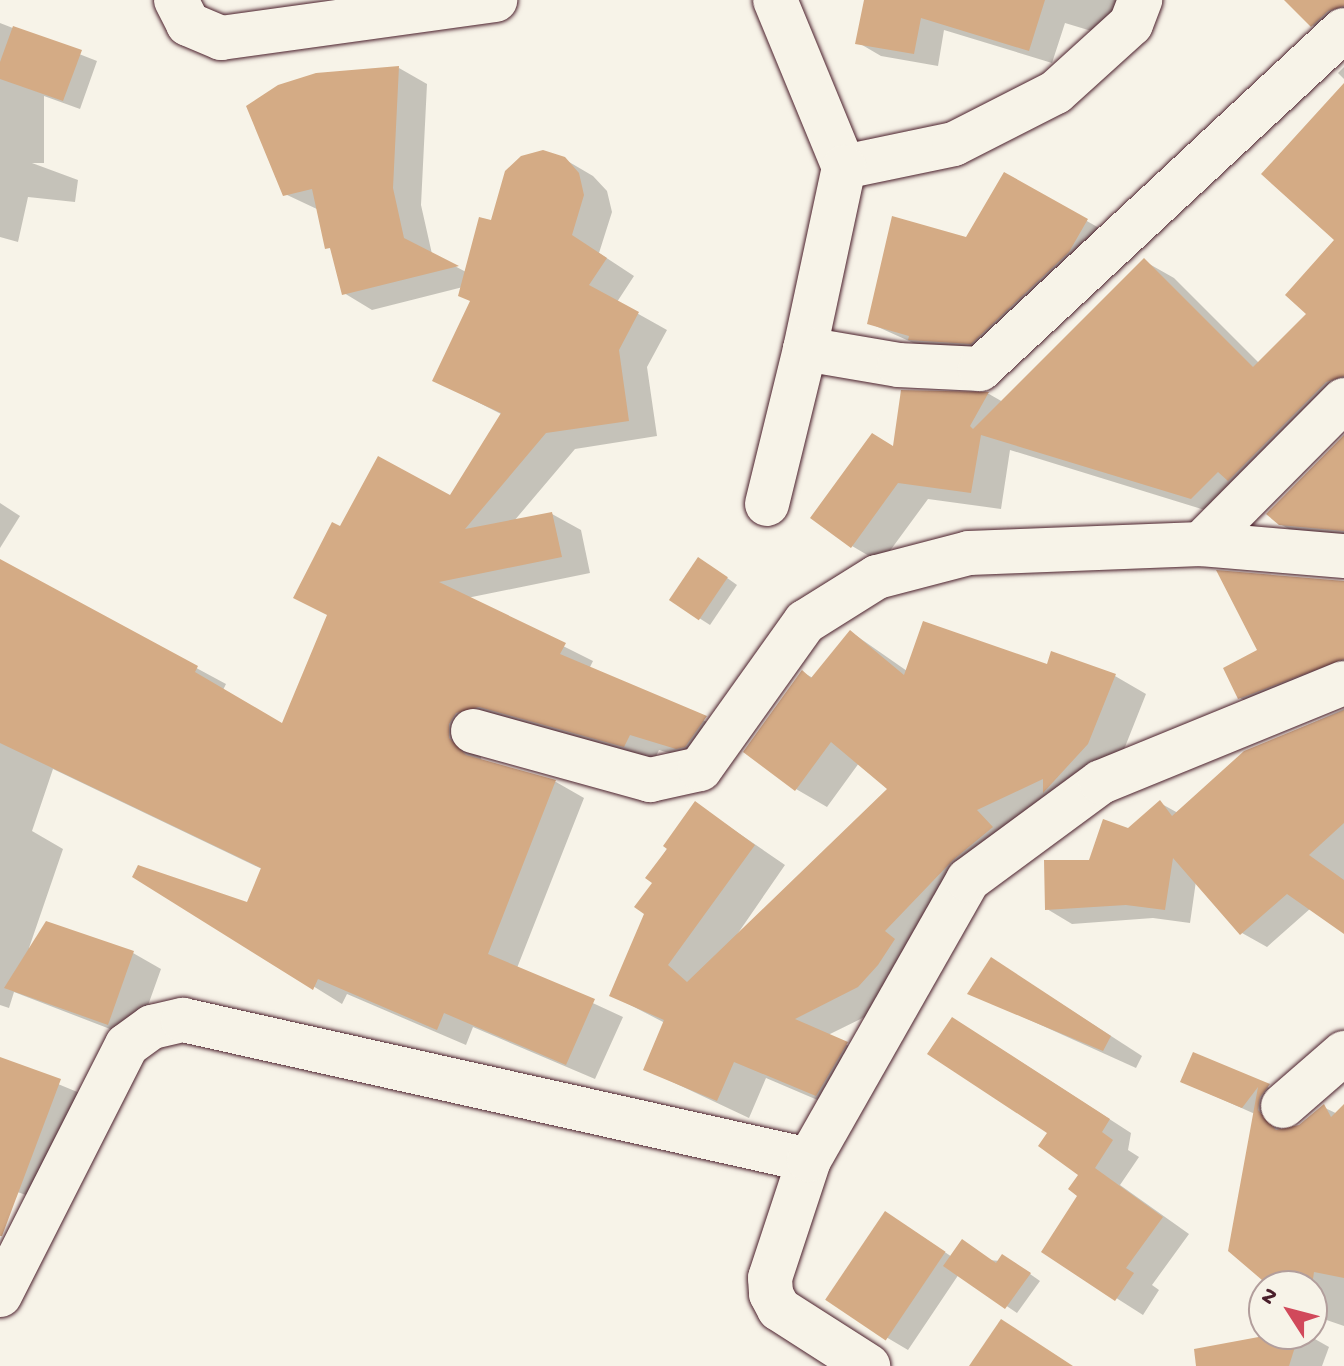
<!DOCTYPE html>
<html>
<head>
<meta charset="utf-8">
<style>
  body { margin:0 }
  #map { position:relative; width:1344px; height:1366px; overflow:hidden; background:#f7f3e8; font-family:"Gochi Hand",sans-serif }
  div>[style] { position:absolute }
  .shadow>* { inset:0; background:#0003 }
  .building>* { inset:0; background:#d4ab85; transform-origin:0 0 }
  .roads { filter:drop-shadow(0 0 2px #4a1f2b) drop-shadow(0 0 2px #4a1f2b) }
  .minor>* { height:44px; margin:-22px; padding:0 22px; transform-origin:22px; border-radius:22px; background:#f7f3e8 }
  span { translate:-50% -50%; white-space:nowrap; text-align:center; line-height:1.15; -webkit-text-stroke:7px #f7f3e8; paint-order:stroke }
  .north { position:absolute; left:1248px; top:1270px; width:80px; height:80px; box-sizing:border-box; background:#f7f3e8; border:2px solid #b29e9c; border-radius:50%; rotate:306deg; font-size:22px; font-weight:700; line-height:32px; text-align:center; color:#4a1f2b }
  .north::after { content:''; display:block; margin:auto; width:28px; height:36px; background:#d1495b; clip-path:polygon(50% 0,100% 100%,50% 72%,0 100%) }
</style>
</head>
<body>
<div id="map">
  <div class="shadow">
    <i style="clip-path:polygon(866px 0,1118px 0,1108px 36px,1065px 23px,1052px 63px,944px 30px,938px 66px,881px 56px,857px 42px)"></i>
    <i style="clip-path:polygon(1287px 0,1344px 0,1344px 41px,1312px 25px)"></i>
    <i style="clip-path:polygon(0 23px,97px 61px,80px 109px,44px 96px,44px 163px,32px 163px,78px 180px,75px 202px,28px 197px,18px 242px,0 237px)"></i>
    <i style="clip-path:polygon(1344px 67px,1344px 79px,1338px 73px)"></i>
    <i style="clip-path:polygon(399px 68px,427px 84px,421px 205px,432px 254px,466px 272px,492px 222px,564px 159px,593px 176px,607px 191px,612px 212px,599px 253px,634px 276px,617px 302px,667px 330px,647px 367px,657px 436px,575px 449px,514px 521px,552px 514px,581px 530px,590px 573px,467px 598px,593px 661px,589px 669px,734px 734px,706px 764px,659px 750px,653px 762px,477px 740px,482px 762px,556px 782px,584px 798px,517px 968px,623px 1017px,595px 1079px,473px 1027px,466px 1045px,347px 994px,342px 1004px,135px 876px,248px 904px,262px 869px,53px 769px,32px 831px,63px 849px,29px 948px,133px 953px,161px 969px,136px 1039px,14px 992px,9px 1008px,0 1005px,0 562px,226px 684px,223px 690px,283px 725px,329px 616px,341px 529px,451px 498px,503px 415px,434px 380px,472px 302px,463px 287px,372px 310px,344px 293px,319px 210px,285px 194px)"></i>
    <i style="clip-path:polygon(1344px 86px,1344px 415px,1221px 515px,1010px 450px,1001px 509px,928px 499px,881px 563px,852px 546px,894px 449px,903px 392px,989px 394px,1003px 402px,1144px 261px,1174px 278px,1259px 363px,1309px 314px,1337px 240px)"></i>
    <i style="clip-path:polygon(1005px 174px,1106px 232px,990px 353px,929px 350px,869px 323px,967px 240px)"></i>
    <i style="clip-path:polygon(1344px 435px,1344px 544px,1310px 541px,1280px 524px)"></i>
    <i style="clip-path:polygon(0 503px,20px 516px,0 548px)"></i>
    <i style="clip-path:polygon(709px 565px,737px 585px,710px 625px,671px 600px)"></i>
    <i style="clip-path:polygon(1344px 582px,1344px 682px,1265px 712px,1240px 698px,1260px 650px)"></i>
    <i style="clip-path:polygon(851px 632px,907px 671px,1048px 667px,1115px 676px,1146px 694px,1119px 762px,1062px 802px,889px 1005px,828px 1035px,878px 1061px,848px 1113px,766px 1078px,749px 1118px,645px 1069px,665px 1023px,611px 995px,646px 913px,654px 883px,648px 878px,696px 804px,785px 865px,734px 939px,890px 789px,859px 763px,827px 807px,796px 789px,802px 672px,813px 678px)"></i>
    <i style="clip-path:polygon(1344px 709px,1344px 932px,1311px 908px,1267px 947px,1242px 933px,1196px 881px,1190px 923px,1153px 918px,1072px 924px,1047px 909px,1090px 862px,1160px 803px,1178px 813px,1246px 752px)"></i>
    <i style="clip-path:polygon(992px 959px,1142px 1056px,1136px 1068px,970px 993px)"></i>
    <i style="clip-path:polygon(979px 1035px,1131px 1133px,1128px 1150px,1139px 1157px,1120px 1185px,1189px 1234px,1152px 1285px,1159px 1290px,1143px 1315px,1044px 1252px,1080px 1195px,1081px 1175px)"></i>
    <i style="clip-path:polygon(1194px 1055px,1286px 1095px,1275px 1121px,1282px 1130px,1300px 1127px,1323px 1107px,1344px 1117px,1344px 1125px,1263px 1170px,1255px 1114px,1183px 1082px)"></i>
    <i style="clip-path:polygon(0 1060px,87px 1096px,49px 1203px,0 1186px)"></i>
    <i style="clip-path:polygon(1344px 1186px,1344px 1326px,1312px 1315px,1312px 1286px,1272px 1286px)"></i>
    <i style="clip-path:polygon(908px 1227px,952px 1257px,1013px 1262px,1040px 1281px,1017px 1313px,959px 1274px,908px 1350px,886px 1337px)"></i>
    <i style="clip-path:polygon(1285px 1334px,1306px 1334px,1329px 1347px,1322px 1366px,1210px 1366px)"></i>
  </div>
  <div class="building">
    <i style="clip-path:polygon(864px 0,1045px 0,1029px 51px,921px 18px,914px 54px,855px 44px)"></i>
    <i style="clip-path:polygon(1284px 0,1344px 0,1344px 6px,1328px 11px,1311px 27px)"></i>
    <i style="clip-path:polygon(13px 26px,82px 50px,63px 101px,0 79px,0 62px)"></i>
    <i style="clip-path:polygon(399px 66px,393px 188px,404px 238px,459px 266px,342px 295px,330px 248px,325px 249px,312px 189px,283px 196px,246px 106px,278px 85px,316px 73px)"></i>
    <i style="clip-path:polygon(1344px 83px,1344px 376px,1326px 382px,1228px 481px,1218px 472px,1191px 499px,981px 435px,971px 493px,898px 483px,851px 548px,810px 518px,872px 433px,893px 446px,901px 390px,989px 392px,970px 426px,973px 429px,1144px 258px,1253px 367px,1306px 314px,1285px 295px,1334px 240px,1261px 174px)"></i>
    <i style="clip-path:polygon(543px 150px,565px 157px,579px 173px,584px 195px,572px 235px,607px 258px,589px 285px,639px 312px,619px 350px,629px 421px,546px 433px,465px 529px,552px 512px,562px 557px,439px 582px,566px 643px,560px 654px,707px 716px,685px 747px,676px 749px,630px 735px,624px 747px,479px 707px,456px 713px,449px 724px,449px 738px,466px 755px,556px 780px,488px 954px,595px 999px,566px 1065px,444px 1013px,437px 1030px,318px 979px,313px 990px,132px 877px,138px 865px,247px 902px,261px 868px,0 743px,0 559px,198px 666px,195px 672px,282px 723px,327px 615px,293px 598px,332px 522px,340px 526px,378px 456px,450px 495px,501px 413px,432px 381px,470px 301px,458px 296px,479px 217px,491px 220px,505px 171px,521px 156px)"></i>
    <i style="clip-path:polygon(1004px 172px,1088px 219px,1069px 252px,971px 344px,908px 340px,909px 336px,867px 324px,892px 216px,966px 237px)"></i>
    <i style="clip-path:polygon(1344px 435px,1344px 531px,1279px 525px,1266px 514px)"></i>
    <i style="left:698px;top:557px;width:36px;height:52px;rotate:34deg"></i>
    <i style="clip-path:polygon(1216px 570px,1344px 581px,1344px 659px,1238px 699px,1223px 668px,1257px 650px)"></i>
    <i style="clip-path:polygon(923px 621px,1047px 664px,1051px 651px,1116px 674px,1088px 744px,1043px 793px,1043px 779px,977px 810px,993px 827px,953px 860px,885px 931px,895px 939px,878px 965px,858px 987px,795px 1019px,848px 1042px,816px 1096px,734px 1062px,717px 1101px,643px 1070px,664px 1020px,609px 996px,644px 914px,634px 907px,652px 883px,645px 878px,667px 849px,663px 846px,695px 801px,755px 845px,668px 965px,687px 982px,887px 789px,831px 742px,795px 791px,743px 752px,802px 670px,811px 678px,850px 630px,904px 675px)"></i>
    <i style="clip-path:polygon(1344px 710px,1344px 823px,1309px 855px,1344px 880px,1344px 934px,1287px 894px,1240px 935px,1173px 858px,1165px 910px,1126px 905px,1045px 910px,1044px 860px,1089px 860px,1103px 819px,1128px 828px,1160px 800px,1172px 816px,1244px 751px)"></i>
    <i style="clip-path:polygon(46px 921px,134px 951px,108px 1025px,4px 988px)"></i>
    <i style="clip-path:polygon(991px 957px,1111px 1036px,1103px 1051px,967px 994px)"></i>
    <i style="clip-path:polygon(952px 1017px,1110px 1119px,1102px 1132px,1113px 1140px,1095px 1168px,1163px 1217px,1126px 1268px,1134px 1273px,1115px 1301px,1041px 1252px,1077px 1196px,1068px 1189px,1078px 1175px,1038px 1146px,1047px 1133px,927px 1054px)"></i>
    <i style="clip-path:polygon(1193px 1052px,1270px 1084px,1260px 1097px,1258px 1110px,1276px 1130px,1299px 1125px,1324px 1104px,1331px 1117px,1344px 1104px,1344px 1278px,1314px 1272px,1312px 1286px,1269px 1286px,1228px 1251px,1258px 1087px,1242px 1108px,1180px 1082px)"></i>
    <i style="clip-path:polygon(0 1057px,61px 1079px,2px 1236px,0 1236px)"></i>
    <i style="left:885px;top:1211px;width:73px;height:107px;rotate:34deg"></i>
    <i style="clip-path:polygon(962px 1239px,996px 1263px,1002px 1254px,1031px 1273px,1005px 1309px,943px 1266px)"></i>
    <i style="clip-path:polygon(1001px 1319px,1073px 1366px,969px 1366px)"></i>
    <i style="clip-path:polygon(1274px 1334px,1299px 1334px,1289px 1366px,1196px 1366px,1194px 1349px)"></i>
  </div>
  <div class="roads">
    <div class="minor">
      <i style="left:176px;top:0;width:27px;rotate:63deg"></i>
      <i style="left:188px;top:24px;width:36px;rotate:23deg"></i>
      <i style="left:221px;top:38px;width:277px;rotate:-7.9deg"></i>
      <i style="left:775px;top:0;width:181px;rotate:67.6deg"></i>
      <i style="left:844px;top:167px;width:112px;rotate:-11.8deg"></i>
      <i style="left:954px;top:144px;width:114px;rotate:-27deg"></i>
      <i style="left:1056px;top:92px;width:101px;rotate:-42.2deg"></i>
      <i style="left:1131px;top:24px;width:26px;rotate:-69deg"></i>
      <i style="left:805px;top:349px;width:186px;rotate:-77.9deg"></i>
      <i style="left:767px;top:504px;width:160px;rotate:-76.2deg"></i>
      <i style="left:805px;top:349px;width:95px;rotate:9.7deg"></i>
      <i style="left:899px;top:365px;width:81px;rotate:2.8deg"></i>
      <i style="left:980px;top:369px;width:497px;rotate:-43deg"></i>
      <i style="left:1201px;top:544px;width:203px;rotate:-45.2deg"></i>
      <i style="left:473px;top:731px;width:184px;rotate:15.5deg"></i>
      <i style="left:650px;top:780px;width:51px;rotate:-12.4deg"></i>
      <i style="left:700px;top:769px;width:181px;rotate:-54.5deg"></i>
      <i style="left:805px;top:622px;width:85px;rotate:-32deg"></i>
      <i style="left:877px;top:577px;width:95px;rotate:-14.6deg"></i>
      <i style="left:969px;top:553px;width:232px;rotate:-2.2deg"></i>
      <i style="left:1201px;top:544px;width:144px;rotate:4.8deg"></i>
      <i style="left:1283px;top:1106px;width:81px;rotate:-41deg"></i>
      <i style="left:809px;top:1160px;width:124px;rotate:108.3deg"></i>
      <i style="left:770px;top:1278px;width:16px;rotate:86deg"></i>
      <i style="left:771px;top:1294px;width:17px;rotate:62deg"></i>
      <i style="left:779px;top:1309px;width:106px;rotate:32.6deg"></i>
      <i style="left:0;top:1295px;width:280px;rotate:-63.1deg"></i>
      <i style="left:127px;top:1045px;width:31px;rotate:-36deg"></i>
      <i style="left:152px;top:1027px;width:32px;rotate:-13deg"></i>
      <i style="left:183px;top:1020px;width:641px;rotate:12.61deg"></i>
      <i style="left:809px;top:1160px;width:322px;rotate:-60.4deg"></i>
      <i style="left:968px;top:880px;width:165px;rotate:-36.4deg"></i>
      <i style="left:1101px;top:782px;width:262px;rotate:-22.2deg"></i>
    </div>
  </div>
  <div class="north">N</div>
</div>
</body>
</html>
